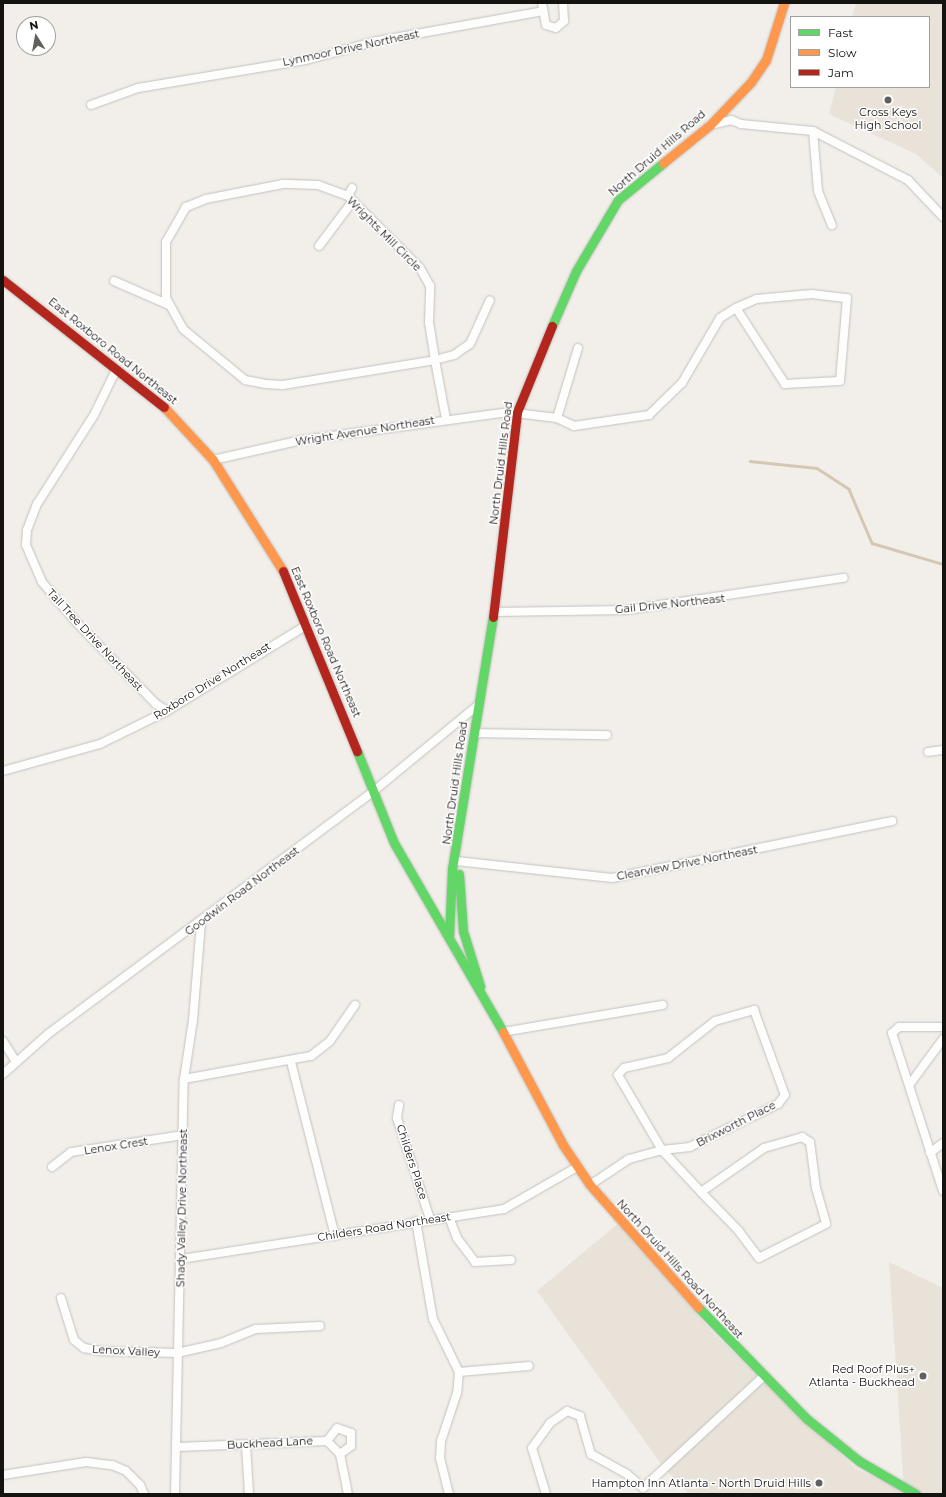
<!DOCTYPE html>
<html>
<head>
<meta charset="utf-8">
<style>
  body { margin:0 }
  #map { position:relative; width:946px; height:1497px; overflow:hidden; background:#f2efeb; font-family:Montserrat,sans-serif }
  div>[style] { position:absolute }
  .built>* { inset:0; background:#e8e2d9 }
  .stream>* { height:2.5px; margin:-1.25px; padding:0 1.25px; transform-origin:1.25px; border-radius:1.25px; background:#d5c8b2 }
  .roads { filter:drop-shadow(0 0 1px #c3c1be) drop-shadow(0 0 1px #c3c1be) }
  .street>* { height:8px; margin:-4px; padding:0 4px; transform-origin:4px; border-radius:4px; background:#fdfdfc }
  .fast>* { height:9px; margin:-4.5px; padding:0 4.5px; transform-origin:4.5px; border-radius:4.5px; background:#63d668 }
  .slow>* { height:9px; margin:-4.5px; padding:0 4.5px; transform-origin:4.5px; border-radius:4.5px; background:#ff974d }
  .jam>* { height:9px; margin:-4.5px; padding:0 4.5px; transform-origin:4.5px; border-radius:4.5px; background:#b3261e }
  .dots>* { width:11px; height:11px; translate:-50% -50%; box-sizing:border-box; border:2px solid #fff; border-radius:50% }
  span { translate:-50% -50%; white-space:nowrap; text-align:center; line-height:1.15; -webkit-text-stroke:3px #fff; paint-order:stroke }
  .street-label { font-size:11px; color:#151310 }
  .poi-label { font-size:11px; color:#151310 }
  .right { translate:-100% -50%; text-align:right }
  .frame { position:absolute; inset:0; border:4px solid #151310; pointer-events:none }
  .legend { position:absolute; left:790px; top:16px; width:140px; height:72px; box-sizing:border-box; background:#fff; border:1px solid #a1a19f; margin:0; padding:5px 7px; list-style:none; font-size:12px; color:#151310 }
  .legend li { display:flex; align-items:center; gap:8px; height:20px }
  .legend b { width:20px; border:1px solid #a1a19f }
  .north { position:absolute; left:16px; top:16px; width:40px; height:40px; box-sizing:border-box; background:#fff; border:1px solid #a1a19f; border-radius:50%; rotate:349deg; font-size:11px; font-weight:700; line-height:16px; text-align:center; color:#151310 }
  .north::after { content:''; display:block; margin:auto; width:14px; height:18px; background:#62605d; clip-path:polygon(50% 0,100% 100%,50% 72%,0 100%) }
</style>
</head>
<body>
<div id="map">
  <div class="built">
    <i style="clip-path:polygon(856px 3px,943px 3px,943px 178px,916px 154px,829px 114px,836px 87px,929px 87px,929px 17px,852px 17px)"></i>
    <i style="clip-path:polygon(620px 1222px,711px 1331px,856px 1469px,904px 1489px,889px 1262px,943px 1288px,943px 1494px,689px 1494px,664px 1468px,537px 1291px)"></i>
  </div>
  <div class="stream">
    <i style="left:750px;top:461px;width:67px;rotate:6deg"></i>
    <i style="left:817px;top:468px;width:38px;rotate:33deg"></i>
    <i style="left:849px;top:489px;width:59px;rotate:66.9deg"></i>
    <i style="left:872px;top:543px;width:74px;rotate:16.5deg"></i>
  </div>
  <div class="roads">
    <div class="street">
      <i style="left:542px;top:3px;width:22px;rotate:80deg"></i>
      <i style="left:546px;top:25px;width:10px;rotate:17deg"></i>
      <i style="left:556px;top:28px;width:11px;rotate:-41deg"></i>
      <i style="left:564px;top:21px;width:18px;rotate:-93deg"></i>
      <i style="left:91px;top:105px;width:50px;rotate:-19.9deg"></i>
      <i style="left:138px;top:88px;width:170px;rotate:-9.5deg"></i>
      <i style="left:306px;top:60px;width:73px;rotate:-15deg"></i>
      <i style="left:377px;top:41px;width:169px;rotate:-10.2deg"></i>
      <i style="left:710px;top:125px;width:22px;rotate:-13deg"></i>
      <i style="left:731px;top:120px;width:11px;rotate:22deg"></i>
      <i style="left:741px;top:124px;width:72px;rotate:5.6deg"></i>
      <i style="left:813px;top:131px;width:107px;rotate:27.3deg"></i>
      <i style="left:908px;top:180px;width:51px;rotate:46.6deg"></i>
      <i style="left:813px;top:131px;width:60px;rotate:85.2deg"></i>
      <i style="left:818px;top:191px;width:37px;rotate:68deg"></i>
      <i style="left:348px;top:196px;width:9px;rotate:-63deg"></i>
      <i style="left:319px;top:246px;width:55px;rotate:-53.1deg"></i>
      <i style="left:114px;top:281px;width:60px;rotate:23.6deg"></i>
      <i style="left:812px;top:294px;width:35px;rotate:7deg"></i>
      <i style="left:847px;top:298px;width:83px;rotate:94.8deg"></i>
      <i style="left:840px;top:381px;width:55px;rotate:176.9deg"></i>
      <i style="left:785px;top:384px;width:90px;rotate:-122.8deg"></i>
      <i style="left:736px;top:308px;width:22px;rotate:-24deg"></i>
      <i style="left:756px;top:299px;width:56px;rotate:-5.1deg"></i>
      <i style="left:116px;top:370px;width:50px;rotate:116.1deg"></i>
      <i style="left:94px;top:415px;width:106px;rotate:122.6deg"></i>
      <i style="left:37px;top:504px;width:28px;rotate:111deg"></i>
      <i style="left:27px;top:530px;width:15px;rotate:94deg"></i>
      <i style="left:26px;top:545px;width:40px;rotate:66.6deg"></i>
      <i style="left:42px;top:582px;width:54px;rotate:49.5deg"></i>
      <i style="left:77px;top:623px;width:113px;rotate:45.7deg"></i>
      <i style="left:156px;top:704px;width:13px;rotate:32deg"></i>
      <i style="left:557px;top:418px;width:73px;rotate:-73.3deg"></i>
      <i style="left:446px;top:419px;width:60px;rotate:-100.6deg"></i>
      <i style="left:435px;top:360px;width:37px;rotate:-99deg"></i>
      <i style="left:429px;top:323px;width:37px;rotate:-88deg"></i>
      <i style="left:430px;top:286px;width:21px;rotate:-119deg"></i>
      <i style="left:420px;top:268px;width:102px;rotate:-135deg"></i>
      <i style="left:348px;top:196px;width:32px;rotate:-160deg"></i>
      <i style="left:318px;top:185px;width:35px;rotate:-178deg"></i>
      <i style="left:283px;top:184px;width:78px;rotate:169deg"></i>
      <i style="left:206px;top:199px;width:22px;rotate:158deg"></i>
      <i style="left:186px;top:207px;width:40px;rotate:119.7deg"></i>
      <i style="left:166px;top:242px;width:56px;rotate:90deg"></i>
      <i style="left:166px;top:298px;width:35px;rotate:61deg"></i>
      <i style="left:183px;top:329px;width:80px;rotate:39.4deg"></i>
      <i style="left:245px;top:380px;width:21px;rotate:11deg"></i>
      <i style="left:266px;top:384px;width:17px;rotate:3deg"></i>
      <i style="left:283px;top:385px;width:154px;rotate:-9.3deg"></i>
      <i style="left:435px;top:360px;width:20px;rotate:-15deg"></i>
      <i style="left:454px;top:355px;width:19px;rotate:-35deg"></i>
      <i style="left:470px;top:344px;width:48px;rotate:-65.6deg"></i>
      <i style="left:213px;top:460px;width:91px;rotate:-12.7deg"></i>
      <i style="left:302px;top:440px;width:208px;rotate:-7.7deg"></i>
      <i style="left:508px;top:412px;width:49px;rotate:7deg"></i>
      <i style="left:557px;top:418px;width:19px;rotate:25deg"></i>
      <i style="left:574px;top:426px;width:76px;rotate:-8.3deg"></i>
      <i style="left:649px;top:415px;width:46px;rotate:-44.1deg"></i>
      <i style="left:682px;top:383px;width:75px;rotate:-59.7deg"></i>
      <i style="left:720px;top:318px;width:19px;rotate:-32deg"></i>
      <i style="left:494px;top:612px;width:132px;rotate:-0.9deg"></i>
      <i style="left:626px;top:610px;width:220px;rotate:-8.4deg"></i>
      <i style="left:475px;top:733px;width:132px;rotate:0.9deg"></i>
      <i style="left:928px;top:752px;width:15px;rotate:-8deg"></i>
      <i style="left:3px;top:771px;width:101px;rotate:-15.6deg"></i>
      <i style="left:100px;top:744px;width:75px;rotate:-26.2deg"></i>
      <i style="left:167px;top:711px;width:164px;rotate:-31.6deg"></i>
      <i style="left:456px;top:861px;width:157px;rotate:6.2deg"></i>
      <i style="left:612px;top:878px;width:286px;rotate:-11.5deg"></i>
      <i style="left:754px;top:1010px;width:90px;rotate:70deg"></i>
      <i style="left:785px;top:1095px;width:11px;rotate:128deg"></i>
      <i style="left:778px;top:1104px;width:98px;rotate:154deg"></i>
      <i style="left:690px;top:1147px;width:28px;rotate:174deg"></i>
      <i style="left:662px;top:1150px;width:87px;rotate:-120.4deg"></i>
      <i style="left:618px;top:1075px;width:9px;rotate:-49deg"></i>
      <i style="left:624px;top:1068px;width:45px;rotate:-12.8deg"></i>
      <i style="left:668px;top:1058px;width:60px;rotate:-38.2deg"></i>
      <i style="left:715px;top:1021px;width:41px;rotate:-15.8deg"></i>
      <i style="left:943px;top:1027px;width:44px;rotate:180deg"></i>
      <i style="left:899px;top:1027px;width:9px;rotate:139deg"></i>
      <i style="left:892px;top:1033px;width:166px;rotate:72.1deg"></i>
      <i style="left:503px;top:1032px;width:162px;rotate:-9.6deg"></i>
      <i style="left:3px;top:1041px;width:25px;rotate:58deg"></i>
      <i style="left:291px;top:1062px;width:179px;rotate:75.8deg"></i>
      <i style="left:3px;top:1074px;width:60px;rotate:-41.6deg"></i>
      <i style="left:48px;top:1034px;width:408px;rotate:-36.7deg"></i>
      <i style="left:375px;top:790px;width:134px;rotate:-39.5deg"></i>
      <i style="left:184px;top:1079px;width:129px;rotate:-10.3deg"></i>
      <i style="left:311px;top:1056px;width:24px;rotate:-38deg"></i>
      <i style="left:330px;top:1041px;width:44px;rotate:-55.2deg"></i>
      <i style="left:910px;top:1084px;width:56px;rotate:-53.7deg"></i>
      <i style="left:399px;top:1105px;width:13px;rotate:99deg"></i>
      <i style="left:397px;top:1118px;width:106px;rotate:71.9deg"></i>
      <i style="left:802px;top:1137px;width:9px;rotate:32deg"></i>
      <i style="left:810px;top:1142px;width:46px;rotate:82.6deg"></i>
      <i style="left:816px;top:1188px;width:37px;rotate:74deg"></i>
      <i style="left:826px;top:1224px;width:75px;rotate:153.1deg"></i>
      <i style="left:759px;top:1258px;width:34px;rotate:-127deg"></i>
      <i style="left:739px;top:1231px;width:54px;rotate:-134.3deg"></i>
      <i style="left:701px;top:1192px;width:77px;rotate:-34.9deg"></i>
      <i style="left:764px;top:1148px;width:40px;rotate:-16deg"></i>
      <i style="left:930px;top:1153px;width:16px;rotate:-38deg"></i>
      <i style="left:52px;top:1167px;width:24px;rotate:-38deg"></i>
      <i style="left:71px;top:1152px;width:113px;rotate:-8.6deg"></i>
      <i style="left:590px;top:1185px;width:47px;rotate:-33.7deg"></i>
      <i style="left:629px;top:1159px;width:34px;rotate:-15deg"></i>
      <i style="left:662px;top:1150px;width:57px;rotate:47.1deg"></i>
      <i style="left:449px;top:1217px;width:22px;rotate:69deg"></i>
      <i style="left:457px;top:1238px;width:30px;rotate:53deg"></i>
      <i style="left:475px;top:1262px;width:36px;rotate:-3deg"></i>
      <i style="left:416px;top:1221px;width:99px;rotate:80.2deg"></i>
      <i style="left:433px;top:1319px;width:59px;rotate:63.9deg"></i>
      <i style="left:459px;top:1372px;width:21px;rotate:95deg"></i>
      <i style="left:457px;top:1393px;width:51px;rotate:108.4deg"></i>
      <i style="left:441px;top:1441px;width:17px;rotate:93deg"></i>
      <i style="left:440px;top:1458px;width:37px;rotate:76deg"></i>
      <i style="left:181px;top:1259px;width:327px;rotate:-8.8deg"></i>
      <i style="left:504px;top:1209px;width:84px;rotate:-29.9deg"></i>
      <i style="left:61px;top:1298px;width:44px;rotate:72.8deg"></i>
      <i style="left:74px;top:1340px;width:13px;rotate:39deg"></i>
      <i style="left:84px;top:1348px;width:17px;rotate:10deg"></i>
      <i style="left:101px;top:1351px;width:76px;rotate:1.5deg"></i>
      <i style="left:177px;top:1353px;width:45px;rotate:-12.8deg"></i>
      <i style="left:221px;top:1343px;width:38px;rotate:-22deg"></i>
      <i style="left:256px;top:1329px;width:64px;rotate:-2.7deg"></i>
      <i style="left:459px;top:1372px;width:70px;rotate:-4.9deg"></i>
      <i style="left:327px;top:1441px;width:16px;rotate:-52deg"></i>
      <i style="left:337px;top:1428px;width:15px;rotate:20deg"></i>
      <i style="left:351px;top:1433px;width:13px;rotate:90deg"></i>
      <i style="left:351px;top:1446px;width:14px;rotate:144deg"></i>
      <i style="left:246px;top:1445px;width:49px;rotate:86.5deg"></i>
      <i style="left:178px;top:1447px;width:149px;rotate:-2.3deg"></i>
      <i style="left:327px;top:1441px;width:18px;rotate:45deg"></i>
      <i style="left:340px;top:1454px;width:41px;rotate:78.7deg"></i>
      <i style="left:3px;top:1475px;width:84px;rotate:-8.9deg"></i>
      <i style="left:86px;top:1462px;width:26px;rotate:7deg"></i>
      <i style="left:112px;top:1465px;width:15px;rotate:23deg"></i>
      <i style="left:126px;top:1471px;width:20px;rotate:45deg"></i>
      <i style="left:140px;top:1485px;width:10px;rotate:66deg"></i>
      <i style="left:175px;top:1494px;width:415px;rotate:-88.8deg"></i>
      <i style="left:184px;top:1079px;width:60px;rotate:-81.3deg"></i>
      <i style="left:193px;top:1020px;width:97px;rotate:-85.3deg"></i>
      <i style="left:546px;top:1494px;width:48px;rotate:-106.9deg"></i>
      <i style="left:532px;top:1448px;width:31px;rotate:-54deg"></i>
      <i style="left:550px;top:1423px;width:21px;rotate:-35deg"></i>
      <i style="left:567px;top:1411px;width:14px;rotate:21deg"></i>
      <i style="left:580px;top:1416px;width:40px;rotate:74deg"></i>
      <i style="left:591px;top:1454px;width:41px;rotate:29.1deg"></i>
      <i style="left:627px;top:1474px;width:21px;rotate:41deg"></i>
      <i style="left:643px;top:1488px;width:163px;rotate:-42.8deg"></i>
    </div>
    <div class="fast">
      <i style="left:552px;top:326px;width:60px;rotate:-66.4deg"></i>
      <i style="left:576px;top:271px;width:82px;rotate:-59.4deg"></i>
      <i style="left:618px;top:200px;width:58px;rotate:-39.4deg"></i>
      <i style="left:357px;top:751px;width:99px;rotate:68.1deg"></i>
      <i style="left:394px;top:843px;width:218px;rotate:60deg"></i>
      <i style="left:459px;top:874px;width:57px;rotate:86deg"></i>
      <i style="left:463px;top:931px;width:58px;rotate:72.8deg"></i>
      <i style="left:449px;top:937px;width:68px;rotate:-87.5deg"></i>
      <i style="left:452px;top:869px;width:255px;rotate:-80.8deg"></i>
      <i style="left:698px;top:1307px;width:156px;rotate:45.8deg"></i>
      <i style="left:807px;top:1419px;width:67px;rotate:38.9deg"></i>
      <i style="left:859px;top:1461px;width:66px;rotate:30.1deg"></i>
      <i style="left:912px;top:1493px;width:1px;rotate:90deg"></i>
    </div>
    <div class="slow">
      <i style="left:663px;top:163px;width:60px;rotate:-39deg"></i>
      <i style="left:710px;top:125px;width:59px;rotate:-46.4deg"></i>
      <i style="left:751px;top:82px;width:27px;rotate:-56deg"></i>
      <i style="left:766px;top:60px;width:60px;rotate:-72.5deg"></i>
      <i style="left:164px;top:407px;width:72px;rotate:47.2deg"></i>
      <i style="left:213px;top:460px;width:131px;rotate:57.8deg"></i>
      <i style="left:503px;top:1032px;width:128px;rotate:62deg"></i>
      <i style="left:563px;top:1145px;width:48px;rotate:56deg"></i>
      <i style="left:590px;top:1185px;width:163px;rotate:48.5deg"></i>
    </div>
    <div class="jam">
      <i style="left:3px;top:280px;width:205px;rotate:38.3deg"></i>
      <i style="left:283px;top:571px;width:195px;rotate:67.7deg"></i>
      <i style="left:493px;top:617px;width:206px;rotate:-83.3deg"></i>
      <i style="left:517px;top:412px;width:93px;rotate:-67.9deg"></i>
    </div>
  </div>
  <div class="dots">
    <i style="left:888px;top:100px;background:#62605d"></i>
    <i style="left:923px;top:1376px;background:#62605d"></i>
    <i style="left:819px;top:1483px;background:#62605d"></i>
  </div>
  <div class="street-label">
    <span style="left:351px;top:48px;rotate:-12deg">Lynmoor Drive Northeast</span>
    <span style="left:657px;top:153px;rotate:-41deg">North Druid Hills Road</span>
    <span style="left:384px;top:234px;rotate:45deg">Wrights Mill Circle</span>
    <span style="left:113px;top:351px;rotate:39deg">East Roxboro Road Northeast</span>
    <span style="left:365px;top:431px;rotate:-9deg">Wright Avenue Northeast</span>
    <span style="left:501px;top:463px;rotate:-83deg">North Druid Hills Road</span>
    <span style="left:670px;top:604px;rotate:-6deg">Gail Drive Northeast</span>
    <span style="left:95px;top:640px;rotate:47deg">Tall Tree Drive Northeast</span>
    <span style="left:326px;top:642px;rotate:67deg">East Roxboro Road Northeast</span>
    <span style="left:212px;top:681px;rotate:-32deg">Roxboro Drive Northeast</span>
    <span style="left:455px;top:783px;rotate:-82deg">North Druid Hills Road</span>
    <span style="left:687px;top:863px;rotate:-11deg">Clearview Drive Northeast</span>
    <span style="left:242px;top:891px;rotate:-37deg">Goodwin Road Northeast</span>
    <span style="left:736px;top:1124px;rotate:-27deg">Brixworth Place</span>
    <span style="left:116px;top:1146px;rotate:-9deg">Lenox Crest</span>
    <span style="left:412px;top:1162px;rotate:72deg">Childers Place</span>
    <span style="left:182px;top:1208px;rotate:-89deg">Shady Valley Drive Northeast</span>
    <span style="left:384px;top:1227px;rotate:-9deg">Childers Road Northeast</span>
    <span style="left:680px;top:1269px;rotate:48deg">North Druid Hills Road Northeast</span>
    <span style="left:126px;top:1351px;rotate:3deg">Lenox Valley</span>
    <span style="left:270px;top:1443px;rotate:-3deg">Buckhead Lane</span>
  </div>
  <div class="poi-label">
    <span style="left:888px;top:119px">Cross Keys<br>High School</span>
    <span class="right" style="left:915px;top:1376px">Red Roof Plus+<br>Atlanta - Buckhead</span>
    <span class="right" style="left:811px;top:1483px">Hampton Inn Atlanta - North Druid Hills</span>
  </div>
  <div class="frame"></div>
  <ul class="legend">
  <li><b style="height:5px;background:#63d668"></b>Fast</li>
  <li><b style="height:5px;background:#ff974d"></b>Slow</li>
  <li><b style="height:5px;background:#b3261e"></b>Jam</li>
  </ul>
  <div class="north">N</div>
</div>
</body>
</html>
